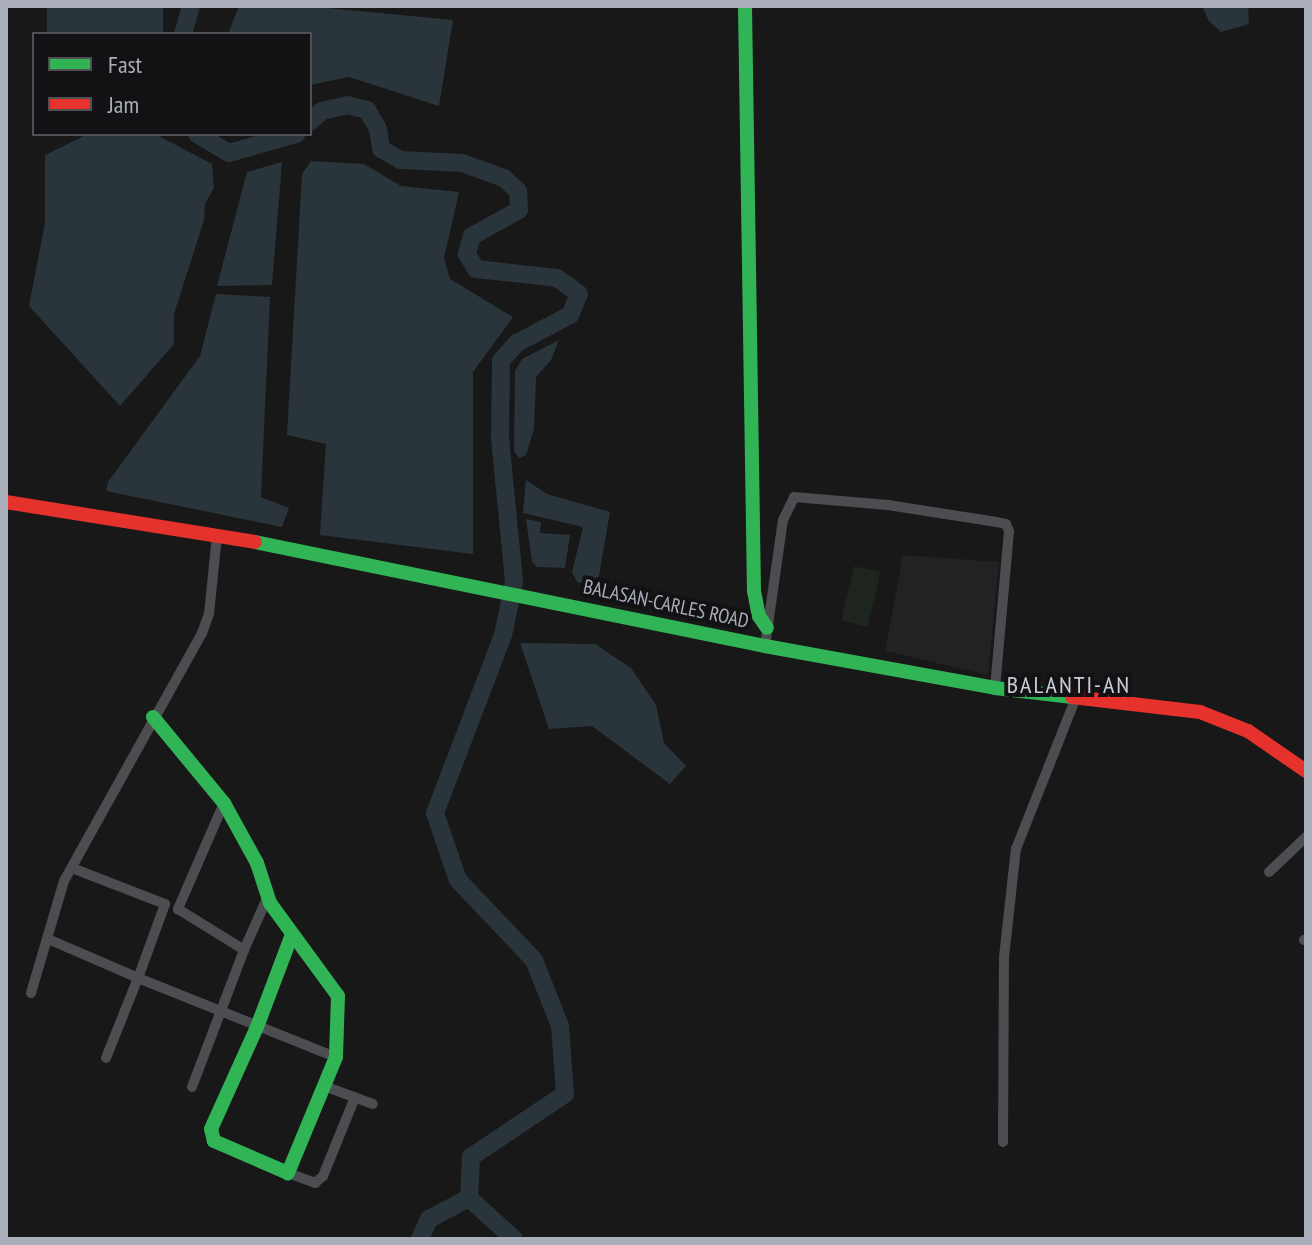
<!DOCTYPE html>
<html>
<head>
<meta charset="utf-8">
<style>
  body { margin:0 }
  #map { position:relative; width:1312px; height:1245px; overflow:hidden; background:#181818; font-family:"PT Sans Narrow",sans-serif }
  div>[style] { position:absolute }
  .built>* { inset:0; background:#222224 }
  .green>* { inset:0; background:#1e251f; transform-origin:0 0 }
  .water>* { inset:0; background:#2a343b; transform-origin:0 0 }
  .river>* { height:18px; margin:-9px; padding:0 9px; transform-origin:9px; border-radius:9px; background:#2a343b }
  .street>* { height:10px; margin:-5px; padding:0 5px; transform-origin:5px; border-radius:5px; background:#4c4d51 }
  .fast>* { height:14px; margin:-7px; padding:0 7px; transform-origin:7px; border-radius:7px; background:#30b455 }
  .jam>* { height:14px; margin:-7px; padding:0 7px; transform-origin:7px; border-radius:7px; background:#e5322d }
  span { translate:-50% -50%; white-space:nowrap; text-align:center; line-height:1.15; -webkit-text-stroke:8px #121214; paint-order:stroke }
  .street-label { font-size:20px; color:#a9aeba }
  .quarter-label { font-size:24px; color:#cacdd5; letter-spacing:2px }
  .frame { position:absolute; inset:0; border:8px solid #a9aeba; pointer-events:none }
  .legend { position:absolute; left:32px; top:32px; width:280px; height:104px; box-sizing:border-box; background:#121214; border:2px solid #4e5056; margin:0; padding:10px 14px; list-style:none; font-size:24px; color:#a9aeba }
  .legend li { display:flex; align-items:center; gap:16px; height:40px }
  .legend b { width:40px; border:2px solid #4e5056 }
</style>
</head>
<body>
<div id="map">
  <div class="built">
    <i style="clip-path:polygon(903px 555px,999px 562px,988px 675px,885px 651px)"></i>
  </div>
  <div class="green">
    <i style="left:854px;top:566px;width:27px;height:56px;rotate:13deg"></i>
  </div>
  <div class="water">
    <i style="left:47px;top:6px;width:116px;height:28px"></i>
    <i style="clip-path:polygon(239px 6px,306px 6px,453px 20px,439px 106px,349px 77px,310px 85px,310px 34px,228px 34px)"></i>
    <i style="clip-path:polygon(1202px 6px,1248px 6px,1249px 24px,1221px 32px,1209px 21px)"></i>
    <i style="clip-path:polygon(88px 134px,155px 134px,212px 164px,214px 188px,205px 204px,204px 220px,174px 314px,174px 344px,120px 406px,29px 306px,45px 223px,45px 155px)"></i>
    <i style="clip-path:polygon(311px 161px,364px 164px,401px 186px,459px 192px,444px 258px,450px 279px,513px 317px,473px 372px,473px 554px,320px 535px,326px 444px,287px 435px,302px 174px)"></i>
    <i style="clip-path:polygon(282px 162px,272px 285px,217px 286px,247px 172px)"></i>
    <i style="clip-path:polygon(216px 294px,270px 297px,261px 497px,289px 508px,282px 527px,106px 491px,108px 482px,200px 356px)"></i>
    <i style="clip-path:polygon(559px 340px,551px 360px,536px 377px,534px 429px,526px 455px,519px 458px,514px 451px,515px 371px,522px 359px)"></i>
    <i style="clip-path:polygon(526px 480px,547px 494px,610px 512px,597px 587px,577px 582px,572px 572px,583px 527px,523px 513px)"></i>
    <i style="clip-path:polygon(526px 519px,541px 522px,540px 533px,570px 535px,565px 568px,537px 567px,532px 562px)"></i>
    <i style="clip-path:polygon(520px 643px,595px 644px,631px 668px,656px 705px,664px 743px,686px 766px,670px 784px,592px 726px,549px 729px)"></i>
  </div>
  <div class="river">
    <i style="left:183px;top:34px;width:29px;rotate:-74deg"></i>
    <i style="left:310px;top:122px;width:16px;rotate:-43deg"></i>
    <i style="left:322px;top:111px;width:26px;rotate:-13deg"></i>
    <i style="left:347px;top:105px;width:21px;rotate:14deg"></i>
    <i style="left:367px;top:110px;width:22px;rotate:60deg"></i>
    <i style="left:378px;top:129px;width:20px;rotate:81deg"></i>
    <i style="left:381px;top:149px;width:23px;rotate:29deg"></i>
    <i style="left:401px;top:160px;width:61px;rotate:2.8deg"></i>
    <i style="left:462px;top:163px;width:45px;rotate:19.7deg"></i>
    <i style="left:504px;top:178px;width:19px;rotate:43deg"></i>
    <i style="left:518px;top:191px;width:19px;rotate:87deg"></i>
    <i style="left:519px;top:210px;width:54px;rotate:151deg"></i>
    <i style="left:472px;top:236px;width:19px;rotate:106deg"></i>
    <i style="left:467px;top:254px;width:17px;rotate:59deg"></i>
    <i style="left:476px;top:269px;width:81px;rotate:6.3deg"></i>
    <i style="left:557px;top:278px;width:27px;rotate:36deg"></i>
    <i style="left:579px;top:294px;width:23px;rotate:113deg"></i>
    <i style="left:570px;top:315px;width:60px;rotate:152.2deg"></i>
    <i style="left:517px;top:343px;width:24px;rotate:132deg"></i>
    <i style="left:501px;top:361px;width:77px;rotate:90.7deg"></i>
    <i style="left:500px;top:438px;width:145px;rotate:84.4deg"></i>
    <i style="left:514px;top:582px;width:54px;rotate:101.7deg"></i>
    <i style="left:503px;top:635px;width:191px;rotate:110.9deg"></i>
    <i style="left:435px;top:813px;width:71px;rotate:71.1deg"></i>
    <i style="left:458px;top:880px;width:110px;rotate:46.5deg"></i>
    <i style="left:534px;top:960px;width:71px;rotate:68.5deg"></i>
    <i style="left:560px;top:1026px;width:68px;rotate:85.8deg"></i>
    <i style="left:565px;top:1094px;width:113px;rotate:146.2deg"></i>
    <i style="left:471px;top:1157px;width:41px;rotate:92.8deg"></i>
    <i style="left:469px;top:1198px;width:61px;rotate:42.3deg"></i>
    <i style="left:197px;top:134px;width:37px;rotate:31deg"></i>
    <i style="left:229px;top:153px;width:70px;rotate:-15.8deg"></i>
    <i style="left:420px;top:1239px;width:22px;rotate:-66deg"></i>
    <i style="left:429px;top:1219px;width:45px;rotate:-27.7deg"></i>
  </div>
  <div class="street">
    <i style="left:765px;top:646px;width:127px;rotate:-81.9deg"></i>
    <i style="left:783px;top:520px;width:25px;rotate:-64deg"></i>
    <i style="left:794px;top:497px;width:94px;rotate:4.9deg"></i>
    <i style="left:888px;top:505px;width:110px;rotate:8.9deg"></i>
    <i style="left:997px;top:522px;width:9px;rotate:13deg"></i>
    <i style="left:1006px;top:524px;width:8px;rotate:67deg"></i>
    <i style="left:1009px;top:531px;width:158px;rotate:95.1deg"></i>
    <i style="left:224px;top:803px;width:116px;rotate:113.5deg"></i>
    <i style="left:178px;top:909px;width:78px;rotate:31.8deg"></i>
    <i style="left:244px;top:950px;width:59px;rotate:-66deg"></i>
    <i style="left:72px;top:868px;width:100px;rotate:21.2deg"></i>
    <i style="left:165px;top:904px;width:79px;rotate:110deg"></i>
    <i style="left:138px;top:978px;width:213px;rotate:21.8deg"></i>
    <i style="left:1269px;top:872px;width:51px;rotate:-43.4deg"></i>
    <i style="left:48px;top:939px;width:98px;rotate:23.4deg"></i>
    <i style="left:138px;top:978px;width:86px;rotate:111.8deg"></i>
    <i style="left:1304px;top:940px;width:2px;rotate:-27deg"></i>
    <i style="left:31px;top:993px;width:117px;rotate:-73.6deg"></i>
    <i style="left:64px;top:881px;width:284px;rotate:-60.9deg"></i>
    <i style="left:202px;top:633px;width:20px;rotate:-70deg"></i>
    <i style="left:209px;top:614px;width:79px;rotate:-84.2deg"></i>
    <i style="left:324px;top:1086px;width:52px;rotate:20.2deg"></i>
    <i style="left:192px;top:1087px;width:147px;rotate:-69.2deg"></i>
    <i style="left:1003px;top:1142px;width:185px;rotate:-89.7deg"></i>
    <i style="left:1004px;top:957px;width:109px;rotate:-83.7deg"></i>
    <i style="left:1016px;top:849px;width:160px;rotate:-68.4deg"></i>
    <i style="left:288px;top:1173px;width:29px;rotate:20deg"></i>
    <i style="left:315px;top:1183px;width:11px;rotate:-41deg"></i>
    <i style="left:323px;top:1176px;width:85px;rotate:-67.9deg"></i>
  </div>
  <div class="fast">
    <i style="left:745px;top:6px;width:585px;rotate:89.12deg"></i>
    <i style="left:754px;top:591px;width:25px;rotate:79deg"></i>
    <i style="left:759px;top:616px;width:14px;rotate:56deg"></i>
    <i style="left:255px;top:542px;width:520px;rotate:11.53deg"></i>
    <i style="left:765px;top:646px;width:234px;rotate:10.3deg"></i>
    <i style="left:995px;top:688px;width:78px;rotate:6.7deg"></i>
    <i style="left:153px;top:717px;width:112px;rotate:50.5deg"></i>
    <i style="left:224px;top:803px;width:68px;rotate:61.2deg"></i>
    <i style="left:257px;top:863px;width:42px;rotate:72deg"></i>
    <i style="left:270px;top:903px;width:115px;rotate:53.8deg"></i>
    <i style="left:338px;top:996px;width:61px;rotate:91.9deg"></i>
    <i style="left:336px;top:1057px;width:126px;rotate:112.5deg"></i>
    <i style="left:288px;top:1173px;width:81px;rotate:-156.6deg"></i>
    <i style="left:214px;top:1141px;width:12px;rotate:-104deg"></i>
    <i style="left:211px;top:1129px;width:112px;rotate:-65.7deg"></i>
    <i style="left:257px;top:1027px;width:96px;rotate:-69.3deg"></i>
  </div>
  <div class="jam">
    <i style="left:6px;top:502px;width:252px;rotate:9.1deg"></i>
    <i style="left:1072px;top:697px;width:129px;rotate:6.7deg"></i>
    <i style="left:1200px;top:712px;width:52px;rotate:21.6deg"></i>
    <i style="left:1248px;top:731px;width:70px;rotate:34.6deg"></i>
  </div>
  <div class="street-label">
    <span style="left:666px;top:604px;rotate:12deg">BALASAN-CARLES ROAD</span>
  </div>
  <div class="quarter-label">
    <span style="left:1069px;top:685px">BALANTI-AN</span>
  </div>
  <div class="frame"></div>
  <ul class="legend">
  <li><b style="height:10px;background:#30b455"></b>Fast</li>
  <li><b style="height:10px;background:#e5322d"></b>Jam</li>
  </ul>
</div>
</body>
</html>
